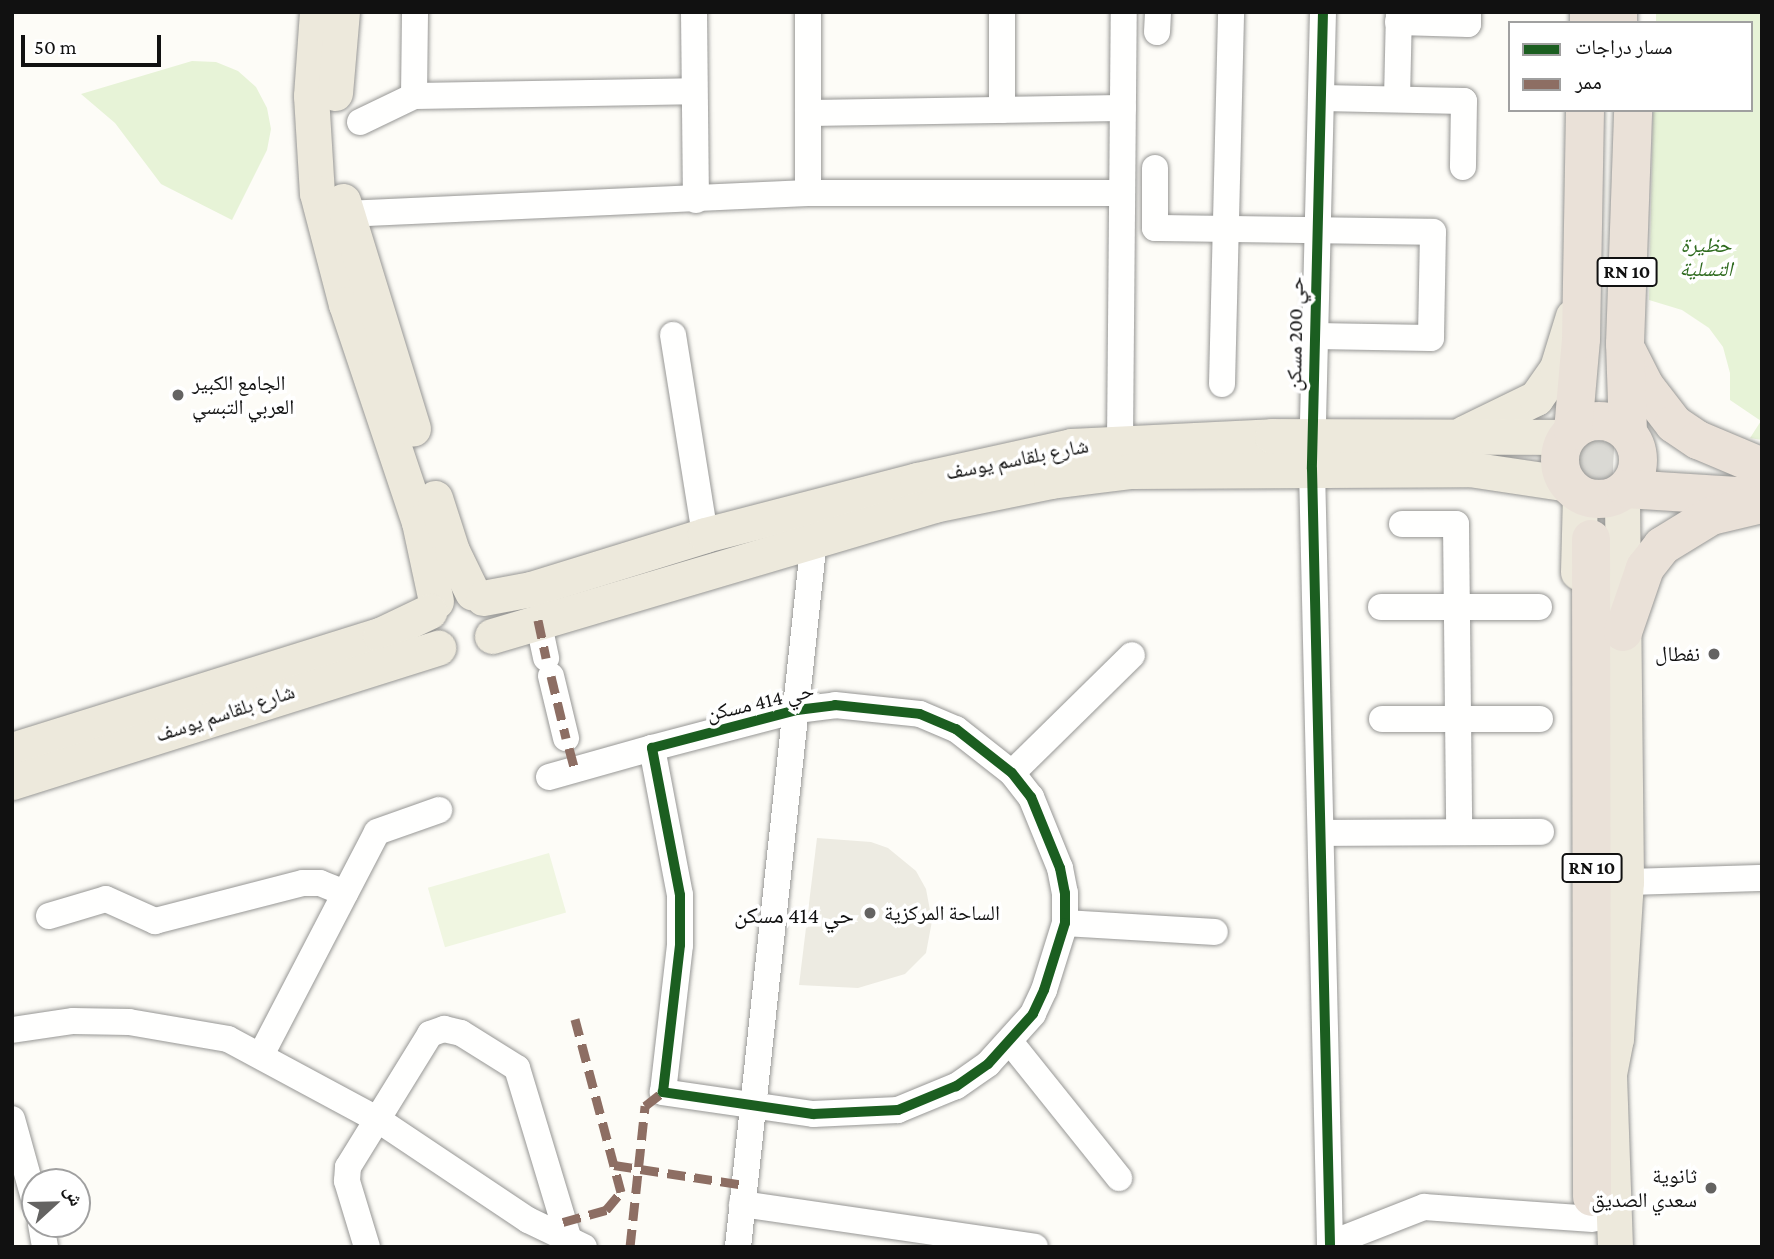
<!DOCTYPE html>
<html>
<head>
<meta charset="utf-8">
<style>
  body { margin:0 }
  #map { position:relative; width:1774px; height:1259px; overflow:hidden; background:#fdfcf7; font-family:"Crimson Pro","Noto Naskh Arabic",serif }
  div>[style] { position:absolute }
  .green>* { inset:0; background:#e7f3d7 }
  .pitch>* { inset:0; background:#f0f6e1; transform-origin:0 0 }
  .plaza>* { inset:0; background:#edebe2 }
  .highway-tunnel>* { height:38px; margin-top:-19px; transform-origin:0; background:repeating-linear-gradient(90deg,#dad9d4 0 38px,transparent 0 57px) }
  .roads { filter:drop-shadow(0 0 2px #979795) drop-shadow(0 0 2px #979795) }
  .minor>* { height:26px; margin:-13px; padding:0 13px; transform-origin:13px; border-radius:13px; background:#fffffe }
  .major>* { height:35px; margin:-17.5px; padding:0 17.5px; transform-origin:17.5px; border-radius:17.5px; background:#ede9dc }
  .highway>* { height:38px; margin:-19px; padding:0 19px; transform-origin:19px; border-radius:19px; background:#eae1d8 }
  .highway>.ring { margin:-19px; padding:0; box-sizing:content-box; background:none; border:38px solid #eae1d8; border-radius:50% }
  .quiet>* { height:9px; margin-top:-4.5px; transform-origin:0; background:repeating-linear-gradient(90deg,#8d6e63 0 18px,transparent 0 27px) }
  .cycleway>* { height:10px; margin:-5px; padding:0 5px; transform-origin:5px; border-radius:5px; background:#1b5e20 }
  .dots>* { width:19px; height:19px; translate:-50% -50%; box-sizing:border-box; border:4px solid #fff; border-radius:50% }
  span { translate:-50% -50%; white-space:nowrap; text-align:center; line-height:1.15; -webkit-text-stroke:7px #fff; paint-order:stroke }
  .shield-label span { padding:2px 5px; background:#fff; border:2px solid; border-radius:5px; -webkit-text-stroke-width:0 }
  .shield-label { font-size:19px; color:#111; font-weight:700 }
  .park-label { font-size:21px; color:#2f6b1f; font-style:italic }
  .street-label { font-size:21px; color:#111 }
  .poi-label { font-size:21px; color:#111 }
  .left { translate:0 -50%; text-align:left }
  .right { translate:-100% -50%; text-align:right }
  .neighbourhood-label { font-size:23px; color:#111 }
  .frame { position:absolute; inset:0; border:14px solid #111; pointer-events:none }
  .legend { position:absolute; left:1508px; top:21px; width:245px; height:91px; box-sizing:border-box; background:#fff; border:2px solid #a0a0a0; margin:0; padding:9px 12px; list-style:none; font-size:21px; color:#111 }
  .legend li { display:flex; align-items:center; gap:14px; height:35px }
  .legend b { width:35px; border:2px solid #a0a0a0 }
  .north { position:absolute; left:21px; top:1168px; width:70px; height:70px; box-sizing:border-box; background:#fff; border:2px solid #a0a0a0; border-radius:50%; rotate:68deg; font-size:19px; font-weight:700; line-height:28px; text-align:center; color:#111 }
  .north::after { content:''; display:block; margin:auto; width:24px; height:32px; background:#646362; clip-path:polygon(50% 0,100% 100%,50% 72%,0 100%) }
  .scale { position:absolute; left:21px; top:35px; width:140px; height:32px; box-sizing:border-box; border:4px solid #111; border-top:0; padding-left:9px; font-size:21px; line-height:24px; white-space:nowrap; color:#111; -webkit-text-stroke:5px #fff; paint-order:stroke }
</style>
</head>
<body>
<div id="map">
  <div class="green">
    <i style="clip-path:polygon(1656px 12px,1762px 12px,1762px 440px,1750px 438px,1761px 421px,1730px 400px,1730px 373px,1723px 347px,1709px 328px,1682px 310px,1649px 300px,1653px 110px,1751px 110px,1751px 23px,1656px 23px)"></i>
    <i style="clip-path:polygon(192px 61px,216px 62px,238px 71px,256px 87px,267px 108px,271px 129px,267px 150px,232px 220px,161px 184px,115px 123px,81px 94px)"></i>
  </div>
  <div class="pitch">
    <i style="left:549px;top:853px;width:62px;height:126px;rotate:74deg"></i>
  </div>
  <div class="plaza">
    <i style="clip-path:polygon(817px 838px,871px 842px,888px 848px,916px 871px,926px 889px,932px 921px,926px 953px,905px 974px,858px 988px,799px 985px)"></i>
  </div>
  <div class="highway-tunnel">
    <i style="left:1591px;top:536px;width:130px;rotate:-87.4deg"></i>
  </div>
  <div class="roads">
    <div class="minor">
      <i style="left:694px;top:12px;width:188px;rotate:89.4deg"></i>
      <i style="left:1323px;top:12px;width:457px;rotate:91.4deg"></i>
      <i style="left:1312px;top:469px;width:778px;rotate:88.67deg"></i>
      <i style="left:1398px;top:22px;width:70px;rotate:1.6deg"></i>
      <i style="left:1468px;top:24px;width:12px;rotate:-90deg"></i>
      <i style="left:1157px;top:32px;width:20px;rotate:-87deg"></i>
      <i style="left:414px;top:96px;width:84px;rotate:-89.3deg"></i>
      <i style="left:1322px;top:98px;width:142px;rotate:1.2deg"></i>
      <i style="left:1464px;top:101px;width:66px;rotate:90.9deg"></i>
      <i style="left:1397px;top:99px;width:87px;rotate:-88.7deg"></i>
      <i style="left:1002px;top:110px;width:98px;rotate:-90deg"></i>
      <i style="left:808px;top:113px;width:315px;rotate:-0.9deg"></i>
      <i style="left:360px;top:122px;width:60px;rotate:-25.7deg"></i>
      <i style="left:414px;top:96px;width:280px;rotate:-1deg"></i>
      <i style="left:1155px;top:168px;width:60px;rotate:90deg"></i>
      <i style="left:1155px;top:228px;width:278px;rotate:0.8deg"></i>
      <i style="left:1433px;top:232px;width:106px;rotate:91.1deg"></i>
      <i style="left:1431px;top:338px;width:116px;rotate:-179deg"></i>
      <i style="left:808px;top:193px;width:181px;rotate:-90deg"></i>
      <i style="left:345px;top:214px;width:463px;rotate:-2.6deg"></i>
      <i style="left:808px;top:193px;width:314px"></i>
      <i style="left:673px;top:335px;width:203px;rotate:80.9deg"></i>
      <i style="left:1222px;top:384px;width:372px;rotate:-88.6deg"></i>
      <i style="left:1120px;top:441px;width:429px;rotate:-89.5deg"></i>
      <i style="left:1402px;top:524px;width:54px"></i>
      <i style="left:1456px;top:524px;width:308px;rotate:89.4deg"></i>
      <i style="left:1381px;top:607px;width:158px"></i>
      <i style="left:538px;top:620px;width:39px;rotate:78deg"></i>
      <i style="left:551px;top:676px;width:64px;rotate:76.4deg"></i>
      <i style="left:835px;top:705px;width:85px;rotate:6deg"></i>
      <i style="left:920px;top:714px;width:39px;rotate:23deg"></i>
      <i style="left:956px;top:729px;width:71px;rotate:38.2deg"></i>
      <i style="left:1012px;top:773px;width:31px;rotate:52deg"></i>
      <i style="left:1031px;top:797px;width:77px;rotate:67.8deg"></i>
      <i style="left:1060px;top:868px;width:25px;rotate:79deg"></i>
      <i style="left:1065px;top:893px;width:30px;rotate:90deg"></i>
      <i style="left:1065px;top:923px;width:70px;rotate:107.4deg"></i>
      <i style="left:1044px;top:990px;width:26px;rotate:115deg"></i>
      <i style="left:1033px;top:1014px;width:67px;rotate:132deg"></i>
      <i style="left:988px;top:1064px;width:39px;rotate:145deg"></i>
      <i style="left:956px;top:1086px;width:63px;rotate:157.5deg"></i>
      <i style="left:898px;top:1110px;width:85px;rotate:177.3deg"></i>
      <i style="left:813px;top:1114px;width:152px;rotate:-171.7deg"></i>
      <i style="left:663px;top:1092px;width:148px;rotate:-83.4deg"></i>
      <i style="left:680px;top:945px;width:50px;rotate:-90deg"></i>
      <i style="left:680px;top:895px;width:150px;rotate:-100.8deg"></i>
      <i style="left:652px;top:748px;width:150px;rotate:-14.7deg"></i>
      <i style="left:797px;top:710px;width:38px;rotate:-7deg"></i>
      <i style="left:1382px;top:719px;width:158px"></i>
      <i style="left:1012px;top:773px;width:168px;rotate:-44.5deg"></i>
      <i style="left:549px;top:777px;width:107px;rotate:-15.7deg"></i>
      <i style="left:1321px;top:833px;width:220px;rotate:-0.3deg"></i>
      <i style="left:1626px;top:882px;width:136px;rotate:-1.7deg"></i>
      <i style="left:49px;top:916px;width:59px;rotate:-16.6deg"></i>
      <i style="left:106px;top:899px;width:54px;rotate:24.2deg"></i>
      <i style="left:155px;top:921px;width:153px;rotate:-14.4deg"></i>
      <i style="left:303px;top:883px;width:17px"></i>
      <i style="left:320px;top:883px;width:27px;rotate:22deg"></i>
      <i style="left:1065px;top:923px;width:150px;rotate:3.4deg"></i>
      <i style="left:12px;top:1030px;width:62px;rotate:-8.4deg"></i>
      <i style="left:73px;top:1021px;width:56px;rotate:1deg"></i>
      <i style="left:129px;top:1022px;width:100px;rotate:9.7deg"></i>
      <i style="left:228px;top:1039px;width:173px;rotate:28.3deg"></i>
      <i style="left:380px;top:1121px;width:178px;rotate:33.8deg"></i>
      <i style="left:528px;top:1220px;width:62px;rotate:25.7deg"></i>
      <i style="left:1011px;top:1043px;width:173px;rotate:51.3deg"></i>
      <i style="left:261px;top:1055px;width:251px;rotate:-62.5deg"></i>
      <i style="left:377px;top:832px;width:66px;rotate:-19.5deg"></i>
      <i style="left:12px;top:1119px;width:86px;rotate:74.5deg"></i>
      <i style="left:742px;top:1204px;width:296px;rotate:8.3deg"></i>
      <i style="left:41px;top:1224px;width:23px;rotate:80deg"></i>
      <i style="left:1332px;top:1243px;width:99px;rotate:-21.4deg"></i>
      <i style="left:1424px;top:1207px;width:169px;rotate:4.1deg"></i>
      <i style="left:367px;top:1247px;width:69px;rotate:-106.9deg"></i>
      <i style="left:347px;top:1181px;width:14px;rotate:-86deg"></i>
      <i style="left:348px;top:1167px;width:156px;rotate:-58.3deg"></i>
      <i style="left:430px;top:1034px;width:15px;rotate:-20deg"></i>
      <i style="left:444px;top:1029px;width:17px;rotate:13deg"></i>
      <i style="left:461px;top:1033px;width:66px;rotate:32deg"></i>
      <i style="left:517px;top:1068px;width:180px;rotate:73.2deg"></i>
      <i style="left:738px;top:1247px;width:712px;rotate:-83.87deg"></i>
    </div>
    <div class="major">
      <i style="left:317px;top:12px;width:84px;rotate:94.1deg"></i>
      <i style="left:311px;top:96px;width:97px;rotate:86.5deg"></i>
      <i style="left:317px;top:193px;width:115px;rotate:75.4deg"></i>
      <i style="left:346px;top:304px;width:230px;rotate:71.5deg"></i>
      <i style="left:419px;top:522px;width:81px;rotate:77.9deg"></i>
      <i style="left:335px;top:93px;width:81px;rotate:-85.1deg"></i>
      <i style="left:343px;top:201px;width:238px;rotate:72.9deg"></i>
      <i style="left:1464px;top:433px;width:80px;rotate:-25.9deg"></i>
      <i style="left:1536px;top:398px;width:37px;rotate:-55deg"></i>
      <i style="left:1557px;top:368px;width:54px;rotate:-72.9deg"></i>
      <i style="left:435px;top:498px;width:56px;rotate:72.2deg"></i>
      <i style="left:452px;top:551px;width:46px;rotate:64deg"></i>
      <i style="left:1578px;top:572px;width:78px;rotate:-88.5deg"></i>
      <i style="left:483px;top:598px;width:49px;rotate:-10.6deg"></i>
      <i style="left:531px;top:589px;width:182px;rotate:-17.2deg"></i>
      <i style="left:705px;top:535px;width:219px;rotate:-14.5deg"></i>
      <i style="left:917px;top:480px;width:158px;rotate:-12.4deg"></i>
      <i style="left:1071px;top:446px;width:201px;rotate:-2.8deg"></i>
      <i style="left:1272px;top:436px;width:296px;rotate:0.2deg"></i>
      <i style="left:492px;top:636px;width:460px;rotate:-16.5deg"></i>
      <i style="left:933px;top:505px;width:120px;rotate:-11.5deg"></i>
      <i style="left:1051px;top:481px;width:81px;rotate:-7.1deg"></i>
      <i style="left:1131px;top:471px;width:338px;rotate:-0.3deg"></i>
      <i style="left:1469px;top:469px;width:101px;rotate:8.5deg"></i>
      <i style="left:12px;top:750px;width:386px;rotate:-17.4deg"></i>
      <i style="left:380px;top:635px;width:55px;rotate:-25.6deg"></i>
      <i style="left:12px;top:782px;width:447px;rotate:-17.5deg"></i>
      <i style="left:1615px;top:1247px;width:173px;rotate:-92deg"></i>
      <i style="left:1609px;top:1074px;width:36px;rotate:-79deg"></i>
      <i style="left:1616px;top:1039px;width:157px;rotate:-86.4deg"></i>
      <i style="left:1626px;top:882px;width:391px;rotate:-90.6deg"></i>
    </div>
    <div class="highway">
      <i style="left:1589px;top:23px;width:11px;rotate:-90deg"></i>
      <i style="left:1618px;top:23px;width:11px;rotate:-90deg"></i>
      <i style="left:1628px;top:353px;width:36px;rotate:63deg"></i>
      <i style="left:1644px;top:385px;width:49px;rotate:52.4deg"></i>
      <i style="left:1674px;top:424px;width:29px;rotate:34deg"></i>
      <i style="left:1698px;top:440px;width:69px;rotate:22.9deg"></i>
      <i class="ring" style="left:1560px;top:421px;width:40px;height:40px"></i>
      <i style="left:1573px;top:431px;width:92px;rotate:-85deg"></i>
      <i style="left:1581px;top:339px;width:229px;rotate:-89deg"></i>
      <i style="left:1628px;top:433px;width:89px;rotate:-91.9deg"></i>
      <i style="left:1625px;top:344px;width:234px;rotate:-88deg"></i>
      <i style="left:1626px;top:489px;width:127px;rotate:3.6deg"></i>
      <i style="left:1591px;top:539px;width:658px;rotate:89.91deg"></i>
      <i style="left:1623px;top:632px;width:68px;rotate:-71deg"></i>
      <i style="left:1645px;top:568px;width:28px;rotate:-52deg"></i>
      <i style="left:1662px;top:546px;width:57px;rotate:-31.5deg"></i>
      <i style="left:1711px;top:516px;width:52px;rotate:-13.2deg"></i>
    </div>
  </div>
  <div class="quiet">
    <i style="left:538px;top:620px;width:39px;rotate:78deg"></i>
    <i style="left:551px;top:676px;width:64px;rotate:76.4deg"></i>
    <i style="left:569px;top:748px;width:23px;rotate:75deg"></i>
    <i style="left:614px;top:1165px;width:133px;rotate:8.7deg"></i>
    <i style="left:563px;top:1222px;width:45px;rotate:-15.6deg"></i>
    <i style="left:606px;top:1210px;width:23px;rotate:-50deg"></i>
    <i style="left:621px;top:1192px;width:179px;rotate:-104.9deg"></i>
    <i style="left:630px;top:1247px;width:142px;rotate:-83.9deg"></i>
    <i style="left:645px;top:1106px;width:23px;rotate:-38deg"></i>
  </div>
  <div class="cycleway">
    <i style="left:1323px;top:12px;width:457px;rotate:91.4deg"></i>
    <i style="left:1312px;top:469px;width:778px;rotate:88.67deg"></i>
    <i style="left:835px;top:705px;width:85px;rotate:6deg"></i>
    <i style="left:920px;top:714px;width:39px;rotate:23deg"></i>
    <i style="left:956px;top:729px;width:71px;rotate:38.2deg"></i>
    <i style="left:1012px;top:773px;width:31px;rotate:52deg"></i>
    <i style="left:1031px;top:797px;width:77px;rotate:67.8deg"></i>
    <i style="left:1060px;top:868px;width:25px;rotate:79deg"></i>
    <i style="left:1065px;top:893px;width:30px;rotate:90deg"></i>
    <i style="left:1065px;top:923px;width:70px;rotate:107.4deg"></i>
    <i style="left:1044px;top:990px;width:26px;rotate:115deg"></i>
    <i style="left:1033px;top:1014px;width:67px;rotate:132deg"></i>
    <i style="left:988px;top:1064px;width:39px;rotate:145deg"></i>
    <i style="left:956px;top:1086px;width:63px;rotate:157.5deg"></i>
    <i style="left:898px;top:1110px;width:85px;rotate:177.3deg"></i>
    <i style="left:813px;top:1114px;width:152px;rotate:-171.7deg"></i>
    <i style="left:663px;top:1092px;width:148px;rotate:-83.4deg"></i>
    <i style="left:680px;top:945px;width:50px;rotate:-90deg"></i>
    <i style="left:680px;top:895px;width:150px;rotate:-100.8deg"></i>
    <i style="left:652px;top:748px;width:150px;rotate:-14.7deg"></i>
    <i style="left:797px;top:710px;width:38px;rotate:-7deg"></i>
  </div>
  <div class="dots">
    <i style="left:178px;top:395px;background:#646362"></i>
    <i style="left:1714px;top:654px;background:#646362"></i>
    <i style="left:870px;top:913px;background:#646362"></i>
    <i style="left:1711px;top:1188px;background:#646362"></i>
  </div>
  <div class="shield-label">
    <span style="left:1627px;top:272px">RN 10</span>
    <span style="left:1592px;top:868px">RN 10</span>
  </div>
  <div class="park-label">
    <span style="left:1706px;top:257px">حظيرة<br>التسلية</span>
  </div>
  <div class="street-label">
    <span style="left:1295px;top:334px;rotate:-89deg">حي 200 مسكن</span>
    <span style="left:1017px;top:459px;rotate:-11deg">شارع بلقاسم يوسف</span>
    <span style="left:760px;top:702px;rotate:-13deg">حي 414 مسكن</span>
    <span style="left:225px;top:713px;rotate:-18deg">شارع بلقاسم يوسف</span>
  </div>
  <div class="poi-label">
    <span class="left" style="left:192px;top:395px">الجامع الكبير<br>العربي التبسي</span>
    <span class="right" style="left:1700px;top:654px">نفطال</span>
    <span class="left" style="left:884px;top:913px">الساحة المركزية</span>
    <span class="right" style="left:1697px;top:1188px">ثانوية<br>سعدي الصديق</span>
  </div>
  <div class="neighbourhood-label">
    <span style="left:794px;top:915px">حي 414 مسكن</span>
  </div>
  <div class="frame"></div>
  <ul class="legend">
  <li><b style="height:9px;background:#1b5e20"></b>مسار دراجات</li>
  <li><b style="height:9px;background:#8d6e63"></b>ممر</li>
  </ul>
  <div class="north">ش</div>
  <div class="scale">50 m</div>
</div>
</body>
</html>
